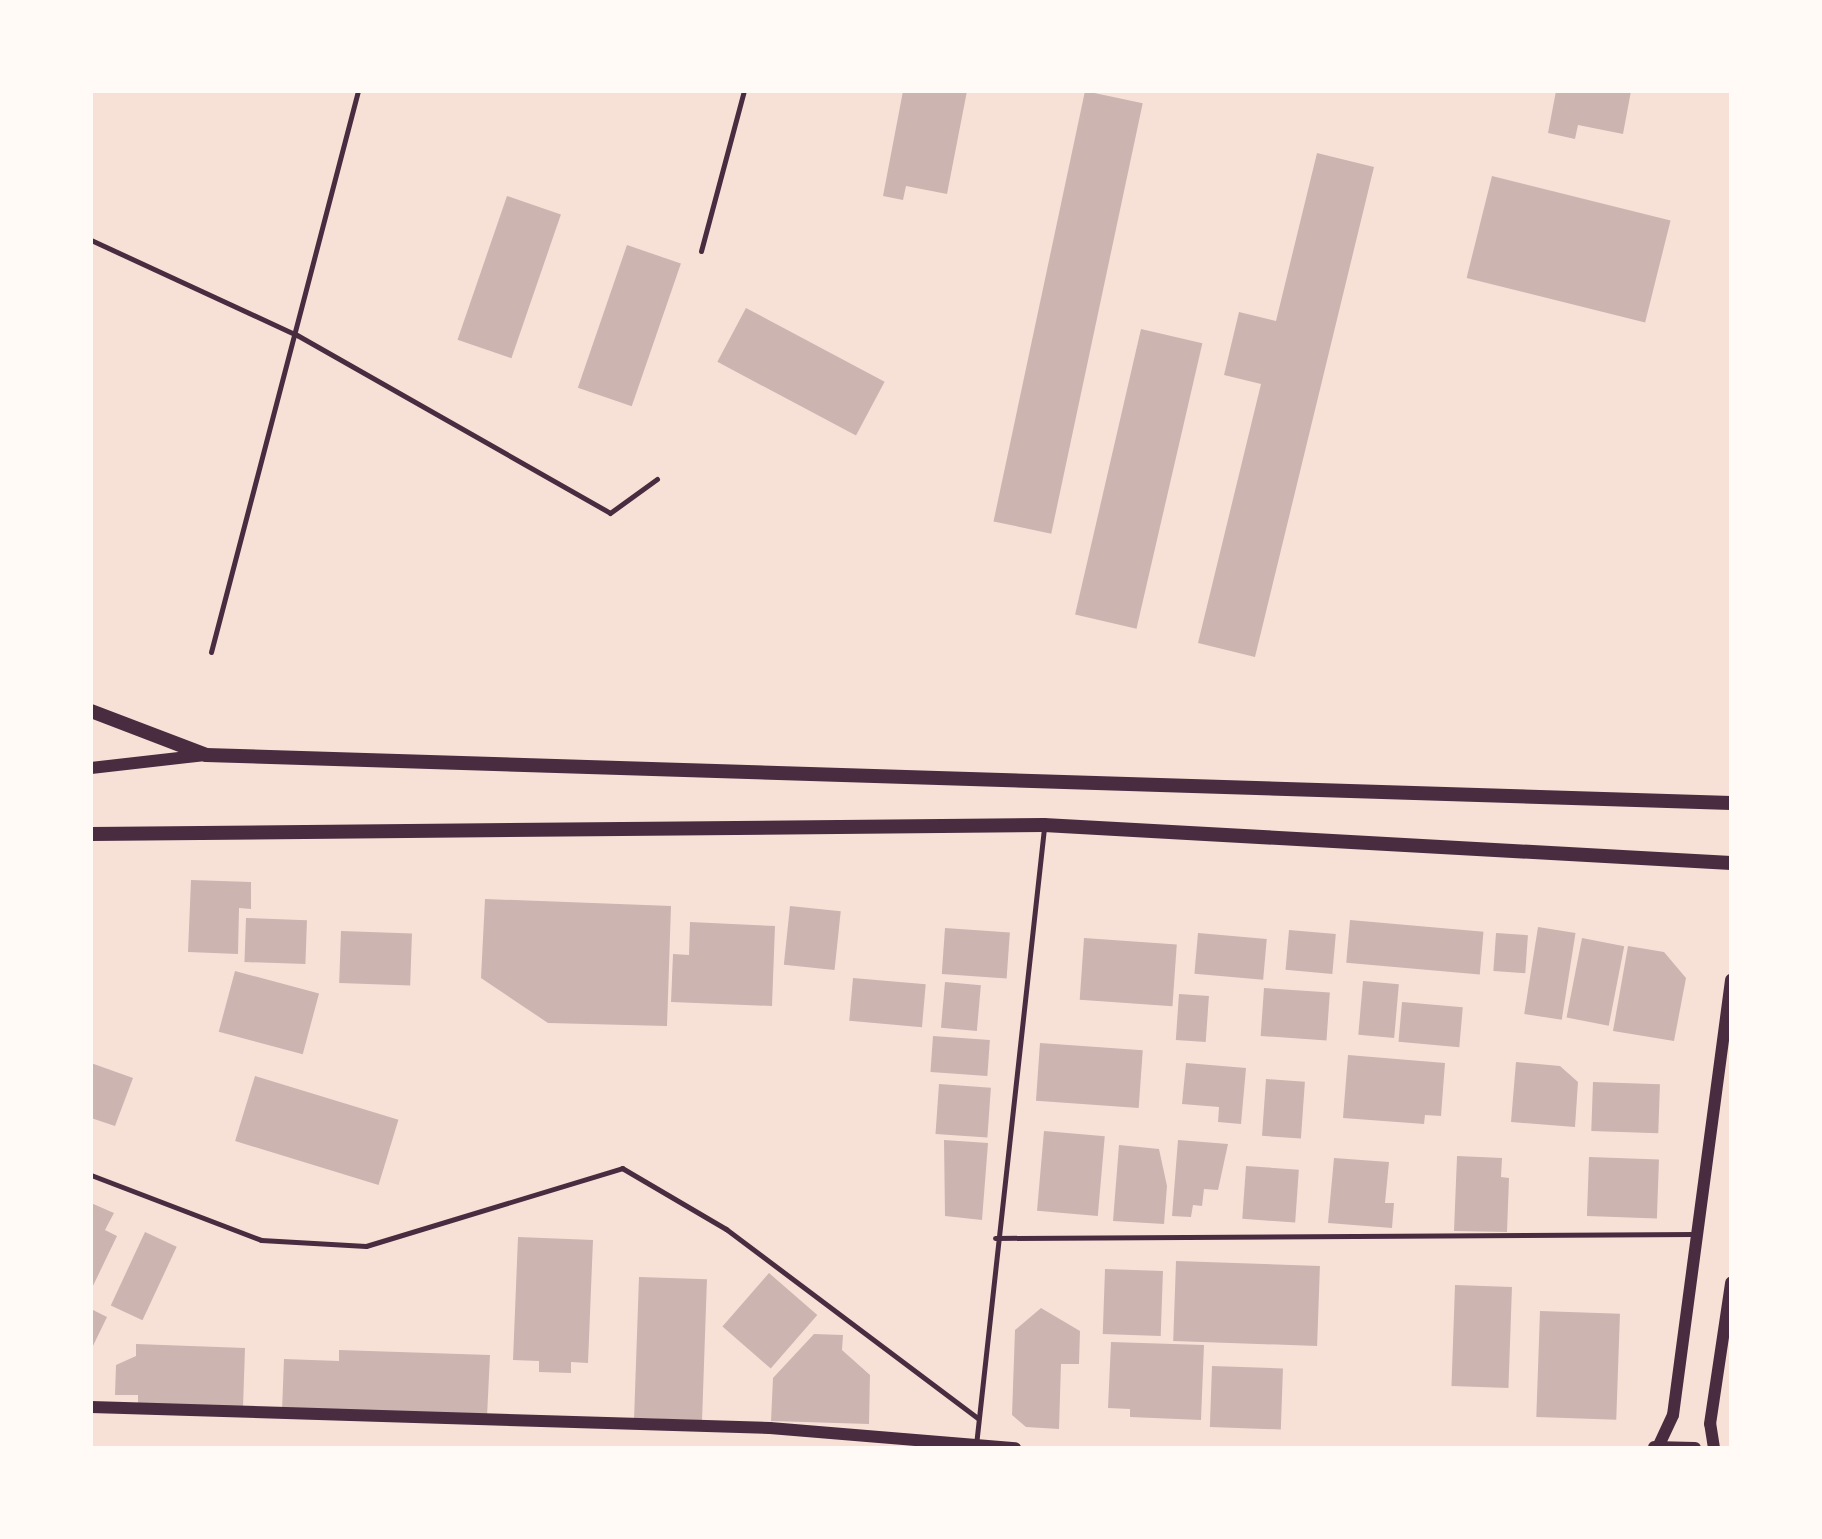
<!DOCTYPE html>
<html>
<head>
<meta charset="utf-8">
<style>
  body { margin:0 }
  #map { position:relative; width:1822px; height:1539px; overflow:hidden; background:#f7e1d7; font-family:"Work Sans",sans-serif }
  div>[style] { position:absolute }
  .building>* { inset:0; background:#ccb4b1; transform-origin:0 0 }
  .service>* { height:5px; margin:-2.5px; padding:0 2.5px; transform-origin:2.5px; border-radius:2.5px; background:#4a2c40 }
  .tertiary>* { height:12px; margin:-6px; padding:0 6px; transform-origin:6px; border-radius:6px; background:#4a2c40 }
  .secondary>* { height:14px; margin:-7px; padding:0 7px; transform-origin:7px; border-radius:7px; background:#4a2c40 }
  span { translate:-50% -50%; white-space:nowrap; text-align:center; line-height:1.15; -webkit-text-stroke:5px #fffaf5; paint-order:stroke }
  .frame { position:absolute; inset:0; border:93px solid #fffaf5; pointer-events:none }
</style>
</head>
<body>
<div id="map">
  <div class="building">
    <i style="clip-path:polygon(903px 91px,967px 91px,947px 194px,906px 186px,903px 200px,883px 196px)"></i>
    <i style="left:1085px;top:91px;width:59px;height:440px;rotate:12deg"></i>
    <i style="clip-path:polygon(1556px 91px,1631px 91px,1623px 134px,1578px 125px,1575px 139px,1548px 133px)"></i>
    <i style="clip-path:polygon(1317px 153px,1374px 167px,1255px 657px,1198px 643px,1261px 384px,1224px 375px,1239px 312px,1276px 321px)"></i>
    <i style="left:1492px;top:176px;width:184px;height:105px;rotate:14deg"></i>
    <i style="left:507px;top:196px;width:57px;height:152px;rotate:19deg"></i>
    <i style="left:627px;top:245px;width:57px;height:151px;rotate:19deg"></i>
    <i style="left:746px;top:308px;width:157px;height:61px;rotate:28deg"></i>
    <i style="left:1141px;top:329px;width:63px;height:293px;rotate:13deg"></i>
    <i style="clip-path:polygon(191px 880px,251px 882px,251px 909px,239px 908px,238px 954px,188px 952px)"></i>
    <i style="clip-path:polygon(485px 899px,671px 906px,667px 1026px,548px 1023px,481px 978px)"></i>
    <i style="left:790px;top:906px;width:51px;height:59px;rotate:6deg"></i>
    <i style="left:246px;top:918px;width:61px;height:44px;rotate:2deg"></i>
    <i style="left:1350px;top:920px;width:134px;height:43px;rotate:5deg"></i>
    <i style="clip-path:polygon(690px 922px,775px 926px,772px 1006px,671px 1002px,673px 954px,689px 955px)"></i>
    <i style="left:1538px;top:927px;width:38px;height:88px;rotate:9deg"></i>
    <i style="left:945px;top:928px;width:65px;height:46px;rotate:4deg"></i>
    <i style="left:1289px;top:930px;width:47px;height:40px;rotate:5deg"></i>
    <i style="left:341px;top:931px;width:71px;height:52px;rotate:2deg"></i>
    <i style="left:1198px;top:933px;width:69px;height:41px;rotate:5deg"></i>
    <i style="left:1496px;top:933px;width:32px;height:38px;rotate:4deg"></i>
    <i style="left:1084px;top:938px;width:93px;height:62px;rotate:4deg"></i>
    <i style="left:1582px;top:938px;width:43px;height:81px;rotate:11deg"></i>
    <i style="clip-path:polygon(1628px 946px,1664px 952px,1686px 978px,1674px 1041px,1613px 1031px)"></i>
    <i style="left:235px;top:971px;width:87px;height:63px;rotate:15deg"></i>
    <i style="left:853px;top:978px;width:73px;height:43px;rotate:5deg"></i>
    <i style="left:1363px;top:981px;width:36px;height:54px;rotate:5deg"></i>
    <i style="left:945px;top:982px;width:36px;height:46px;rotate:5deg"></i>
    <i style="left:1264px;top:988px;width:66px;height:48px;rotate:4deg"></i>
    <i style="left:1179px;top:994px;width:30px;height:46px;rotate:4deg"></i>
    <i style="left:1402px;top:1002px;width:61px;height:40px;rotate:5deg"></i>
    <i style="left:933px;top:1036px;width:57px;height:36px;rotate:4deg"></i>
    <i style="left:1040px;top:1043px;width:103px;height:58px;rotate:4deg"></i>
    <i style="clip-path:polygon(1348px 1055px,1445px 1063px,1441px 1116px,1425px 1115px,1424px 1124px,1343px 1118px)"></i>
    <i style="clip-path:polygon(1516px 1062px,1560px 1066px,1578px 1082px,1575px 1127px,1511px 1122px)"></i>
    <i style="clip-path:polygon(91px 1063px,133px 1078px,115px 1126px,91px 1118px)"></i>
    <i style="clip-path:polygon(1186px 1063px,1246px 1068px,1241px 1124px,1218px 1122px,1219px 1107px,1182px 1104px)"></i>
    <i style="left:255px;top:1076px;width:150px;height:68px;rotate:17deg"></i>
    <i style="left:1266px;top:1079px;width:39px;height:57px;rotate:4deg"></i>
    <i style="left:1593px;top:1082px;width:67px;height:49px;rotate:2deg"></i>
    <i style="left:939px;top:1084px;width:52px;height:50px;rotate:4deg"></i>
    <i style="left:1044px;top:1131px;width:61px;height:80px;rotate:5deg"></i>
    <i style="clip-path:polygon(944px 1140px,988px 1143px,982px 1220px,945px 1216px)"></i>
    <i style="clip-path:polygon(1178px 1140px,1228px 1144px,1218px 1190px,1204px 1189px,1202px 1206px,1193px 1205px,1191px 1217px,1172px 1216px)"></i>
    <i style="clip-path:polygon(1119px 1145px,1159px 1149px,1167px 1186px,1164px 1224px,1113px 1221px)"></i>
    <i style="clip-path:polygon(1457px 1156px,1502px 1158px,1501px 1177px,1509px 1178px,1507px 1232px,1454px 1231px)"></i>
    <i style="left:1589px;top:1157px;width:70px;height:59px;rotate:2deg"></i>
    <i style="clip-path:polygon(1334px 1158px,1389px 1162px,1385px 1203px,1394px 1203px,1392px 1228px,1328px 1223px)"></i>
    <i style="left:1246px;top:1166px;width:53px;height:53px;rotate:4deg"></i>
    <i style="clip-path:polygon(91px 1203px,114px 1213px,105px 1230px,117px 1236px,91px 1290px)"></i>
    <i style="left:145px;top:1232px;width:35px;height:81px;rotate:25deg"></i>
    <i style="clip-path:polygon(518px 1237px,593px 1240px,588px 1363px,571px 1362px,571px 1373px,539px 1372px,539px 1361px,513px 1360px)"></i>
    <i style="left:1176px;top:1261px;width:144px;height:80px;rotate:2deg"></i>
    <i style="left:1105px;top:1269px;width:58px;height:65px;rotate:2deg"></i>
    <i style="left:769px;top:1273px;width:64px;height:71px;rotate:41deg"></i>
    <i style="left:639px;top:1277px;width:68px;height:141px;rotate:2deg"></i>
    <i style="left:1455px;top:1285px;width:57px;height:101px;rotate:2deg"></i>
    <i style="clip-path:polygon(1041px 1308px,1080px 1331px,1079px 1364px,1061px 1364px,1059px 1429px,1026px 1427px,1012px 1415px,1015px 1330px)"></i>
    <i style="clip-path:polygon(91px 1309px,107px 1317px,91px 1350px)"></i>
    <i style="left:1540px;top:1311px;width:80px;height:106px;rotate:2deg"></i>
    <i style="clip-path:polygon(814px 1334px,843px 1335px,842px 1350px,870px 1375px,869px 1424px,771px 1421px,773px 1378px)"></i>
    <i style="clip-path:polygon(1111px 1342px,1204px 1345px,1201px 1420px,1130px 1417px,1130px 1409px,1108px 1408px)"></i>
    <i style="clip-path:polygon(136px 1344px,245px 1348px,243px 1408px,138px 1404px,138px 1395px,115px 1395px,116px 1365px,136px 1356px)"></i>
    <i style="clip-path:polygon(339px 1350px,490px 1355px,487px 1417px,282px 1411px,284px 1359px,339px 1361px)"></i>
    <i style="left:1212px;top:1366px;width:71px;height:61px;rotate:2deg"></i>
  </div>
  <div class="service">
    <i style="left:91px;top:240px;width:227px;rotate:24.8deg"></i>
    <i style="left:297px;top:335px;width:360px;rotate:29.6deg"></i>
    <i style="left:610px;top:513px;width:58px;rotate:-35.9deg"></i>
    <i style="left:701px;top:251px;width:166px;rotate:-75deg"></i>
    <i style="left:211px;top:652px;width:580px;rotate:-75.32deg"></i>
    <i style="left:91px;top:1175px;width:182px;rotate:20.9deg"></i>
    <i style="left:261px;top:1240px;width:105px;rotate:3.3deg"></i>
    <i style="left:366px;top:1246px;width:268px;rotate:-16.9deg"></i>
    <i style="left:622px;top:1168px;width:121px;rotate:30.4deg"></i>
    <i style="left:726px;top:1229px;width:315px;rotate:36.9deg"></i>
    <i style="left:995px;top:1238px;width:700px;rotate:-0.33deg"></i>
    <i style="left:976px;top:1445px;width:621px;rotate:-83.71deg"></i>
  </div>
  <div class="tertiary">
    <i style="left:91px;top:768px;width:115px;rotate:-6.5deg"></i>
    <i style="left:91px;top:1407px;width:679px;rotate:1.77deg"></i>
    <i style="left:770px;top:1428px;width:246px;rotate:4.7deg"></i>
    <i style="left:1659px;top:1445px;width:33px;rotate:-65deg"></i>
    <i style="left:1673px;top:1415px;width:439px;rotate:-82.4deg"></i>
    <i style="left:1654px;top:1447px;width:41px;rotate:1.4deg"></i>
    <i style="left:1714px;top:1448px;width:24px;rotate:-99deg"></i>
    <i style="left:1710px;top:1424px;width:143px;rotate:-81.5deg"></i>
  </div>
  <div class="secondary">
    <i style="left:91px;top:711px;width:123px;rotate:20.9deg"></i>
    <i style="left:206px;top:755px;width:1526px;rotate:1.8deg"></i>
    <i style="left:91px;top:834px;width:953px;rotate:-0.54deg"></i>
    <i style="left:1044px;top:825px;width:688px;rotate:3.17deg"></i>
  </div>
  <div class="frame"></div>
</div>
</body>
</html>
